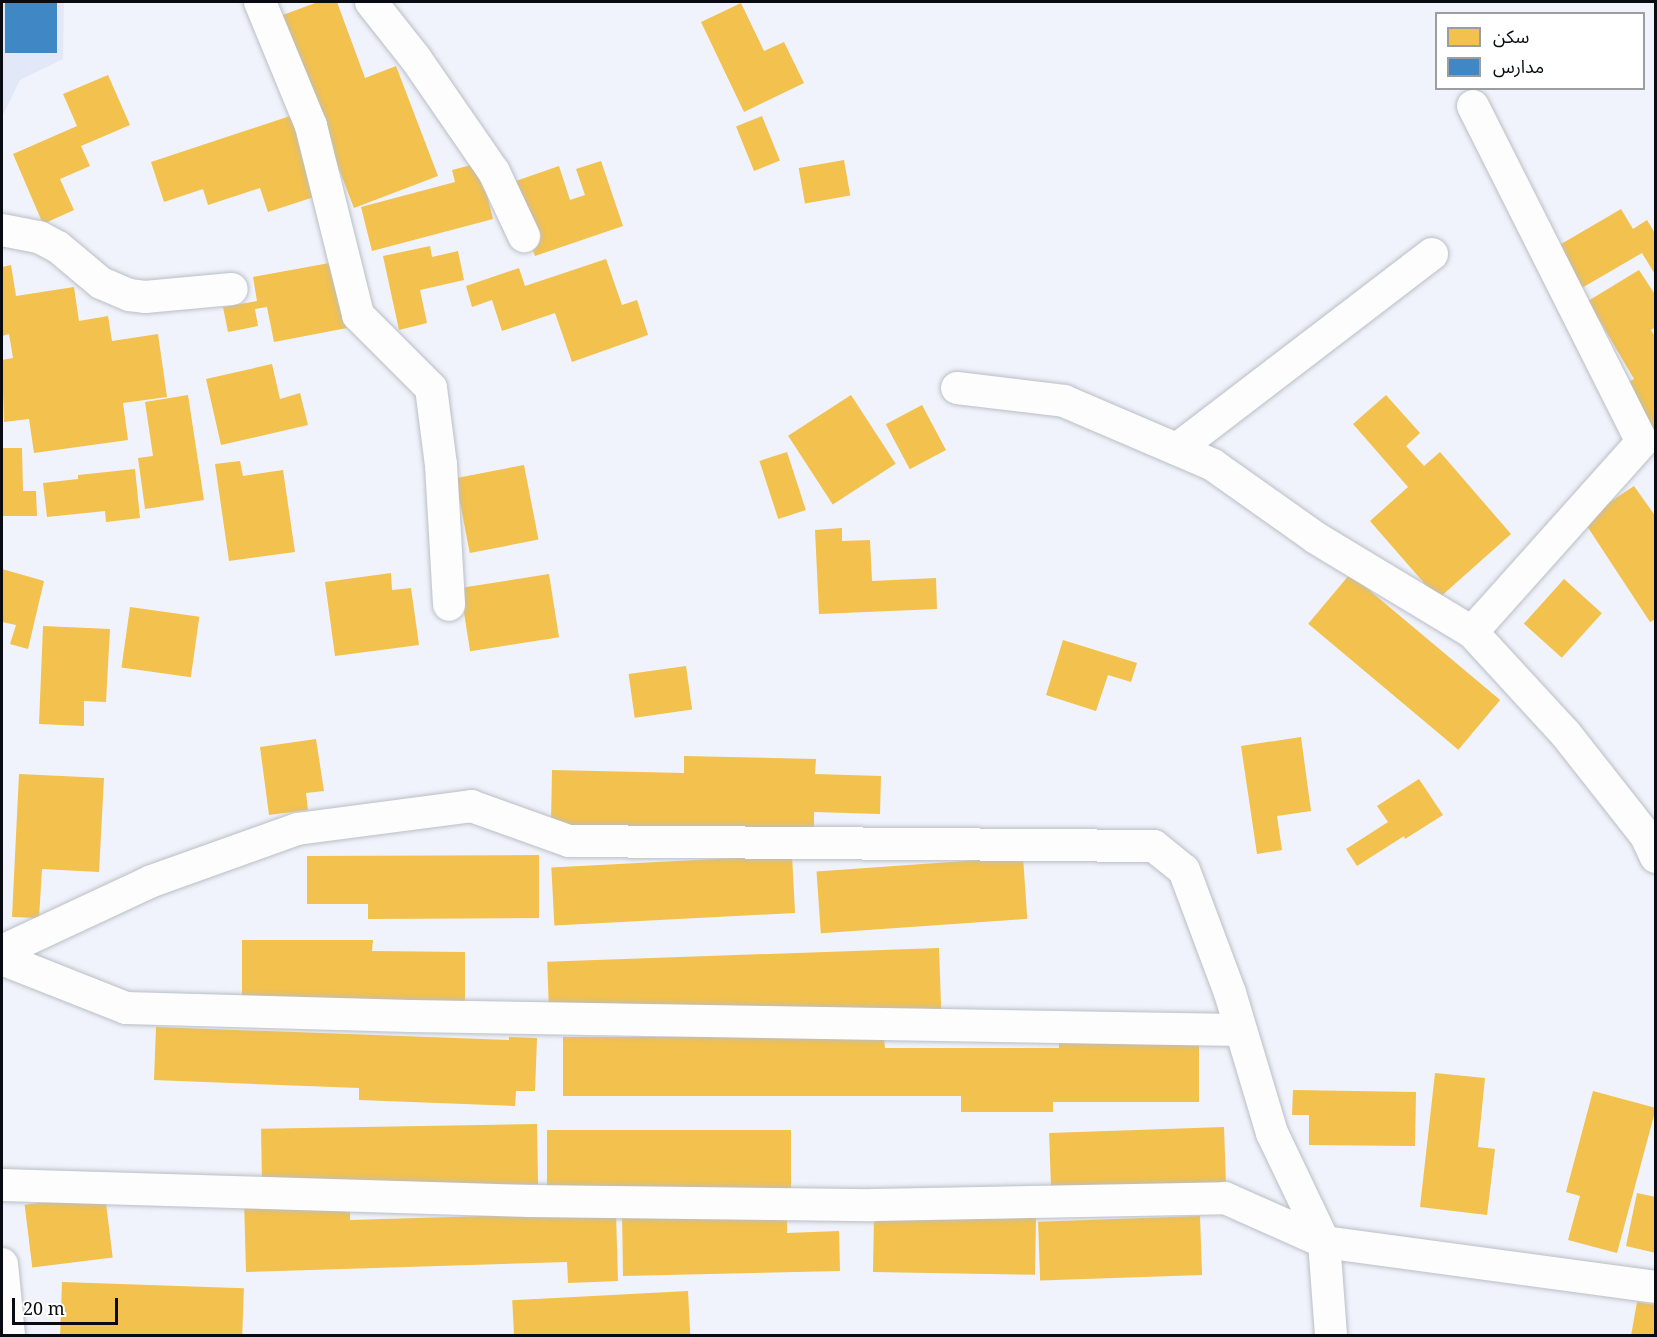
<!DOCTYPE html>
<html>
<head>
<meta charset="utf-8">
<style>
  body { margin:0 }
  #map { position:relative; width:1657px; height:1337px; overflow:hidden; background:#f0f3fb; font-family:"Noto Serif","Noto Sans Arabic",serif }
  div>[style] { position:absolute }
  .built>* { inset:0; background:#e2e8f8 }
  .homes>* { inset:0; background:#f2c14e; transform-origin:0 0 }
  .schools>* { inset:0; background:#3f88c5; transform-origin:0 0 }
  .roads { filter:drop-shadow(0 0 2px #babec5) drop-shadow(0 0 2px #babec5) }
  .street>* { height:32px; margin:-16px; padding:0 16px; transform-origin:16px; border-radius:16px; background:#fdfdfe }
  span { translate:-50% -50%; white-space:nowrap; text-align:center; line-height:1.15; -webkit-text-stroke:6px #fff; paint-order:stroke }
  .frame { position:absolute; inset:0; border:3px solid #080b12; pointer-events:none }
  .legend { position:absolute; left:1435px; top:12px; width:210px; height:78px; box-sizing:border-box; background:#fff; border:2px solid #9c9da0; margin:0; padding:8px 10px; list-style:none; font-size:18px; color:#080b12 }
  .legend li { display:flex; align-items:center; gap:12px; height:30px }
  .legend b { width:30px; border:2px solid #9c9da0 }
  .scale { position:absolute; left:12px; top:1298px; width:106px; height:27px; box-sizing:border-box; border:3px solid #080b12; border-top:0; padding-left:8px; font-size:18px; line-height:21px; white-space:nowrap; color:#080b12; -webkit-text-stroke:4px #fff; paint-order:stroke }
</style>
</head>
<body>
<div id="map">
  <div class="built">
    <i style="clip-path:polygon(2px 2px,64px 2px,63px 59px,20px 80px,2px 117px)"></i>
  </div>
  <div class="homes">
    <i style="clip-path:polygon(318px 2px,337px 2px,365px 78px,396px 66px,438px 176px,354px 208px,280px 16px)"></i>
    <i style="clip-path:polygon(741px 3px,764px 51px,784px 42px,804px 83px,744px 112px,701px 22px)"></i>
    <i style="clip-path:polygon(108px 75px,130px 125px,81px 146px,90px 166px,60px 179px,74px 210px,43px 224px,13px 154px,77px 126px,63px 94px)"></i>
    <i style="clip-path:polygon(293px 115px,320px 195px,268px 212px,260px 188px,208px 205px,203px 189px,164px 202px,151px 162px)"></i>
    <i style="left:762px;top:116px;width:48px;height:28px;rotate:68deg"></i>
    <i style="left:844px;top:160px;width:36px;height:46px;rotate:80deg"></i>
    <i style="clip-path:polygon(601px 161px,623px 226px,535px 256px,510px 183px,559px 166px,570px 200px,585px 195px,576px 169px)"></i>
    <i style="clip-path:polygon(479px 163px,493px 219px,372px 251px,361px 207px,455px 182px,452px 170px)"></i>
    <i style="clip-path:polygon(1621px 209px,1633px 229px,1647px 220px,1656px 235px,1656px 276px,1642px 253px,1580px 289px,1556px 247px)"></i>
    <i style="clip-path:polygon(430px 246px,432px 257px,458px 251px,464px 280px,420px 290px,427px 323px,399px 330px,383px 256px)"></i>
    <i style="clip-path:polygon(606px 259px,622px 305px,637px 300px,648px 335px,572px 362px,555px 313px,502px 331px,492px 300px,472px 307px,466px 286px,519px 268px,525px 286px)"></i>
    <i style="clip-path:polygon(335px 262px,347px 328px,274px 342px,267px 307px,255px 309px,258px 326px,228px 332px,223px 307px,257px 301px,253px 277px)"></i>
    <i style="clip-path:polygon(11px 265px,16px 296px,74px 287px,79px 321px,108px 316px,112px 341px,158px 334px,167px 397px,123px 403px,128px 440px,34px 453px,29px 419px,4px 422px,2px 360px,13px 358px,9px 334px,2px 336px,2px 267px)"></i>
    <i style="clip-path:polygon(1639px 270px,1656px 296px,1656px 327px,1651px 330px,1656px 338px,1656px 444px,1616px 389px,1634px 379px,1588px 301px)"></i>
    <i style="clip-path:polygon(272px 364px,280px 399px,300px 393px,308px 425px,221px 445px,206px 379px)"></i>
    <i style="clip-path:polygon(188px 395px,204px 500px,145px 509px,138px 458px,153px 456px,145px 402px)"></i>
    <i style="left:851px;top:395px;width:82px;height:75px;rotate:57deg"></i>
    <i style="clip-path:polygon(1386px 395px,1420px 433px,1406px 446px,1424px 466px,1440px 452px,1511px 534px,1438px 599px,1370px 521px,1408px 487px,1353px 424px)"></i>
    <i style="left:922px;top:405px;width:51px;height:41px;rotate:62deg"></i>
    <i style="clip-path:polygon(2px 448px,22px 448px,23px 491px,36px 491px,37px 516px,2px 516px)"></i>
    <i style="left:787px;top:452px;width:61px;height:29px;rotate:72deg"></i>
    <i style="clip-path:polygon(240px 461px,243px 476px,283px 470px,295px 552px,229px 561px,215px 464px)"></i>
    <i style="left:524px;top:465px;width:76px;height:70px;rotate:79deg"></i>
    <i style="clip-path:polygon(135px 469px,140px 518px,106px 522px,105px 511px,47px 517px,43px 483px,78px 479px,78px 475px)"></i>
    <i style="clip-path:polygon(1634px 486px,1656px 517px,1656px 619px,1650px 622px,1583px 520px)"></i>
    <i style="clip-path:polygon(842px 528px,842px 541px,870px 540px,872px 581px,936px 578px,937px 609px,819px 614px,815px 530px)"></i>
    <i style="clip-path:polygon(2px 569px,44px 581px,28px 649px,10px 644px,16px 625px,2px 622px)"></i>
    <i style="clip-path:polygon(391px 573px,392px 590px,411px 588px,419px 645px,335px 656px,325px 582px)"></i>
    <i style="left:549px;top:574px;width:64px;height:90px;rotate:81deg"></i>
    <i style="left:1350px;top:574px;width:196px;height:65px;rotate:40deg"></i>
    <i style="left:1564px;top:579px;width:51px;height:60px;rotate:42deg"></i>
    <i style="left:130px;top:607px;width:70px;height:61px;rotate:8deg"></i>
    <i style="clip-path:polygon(43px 626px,110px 629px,106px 702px,84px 701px,84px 726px,39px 724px)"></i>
    <i style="clip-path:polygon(1063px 640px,1137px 663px,1131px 682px,1108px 675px,1096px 711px,1046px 695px)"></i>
    <i style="left:686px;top:666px;width:44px;height:58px;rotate:82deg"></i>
    <i style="clip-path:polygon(1301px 737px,1311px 811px,1277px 816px,1282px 850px,1257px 854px,1241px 746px)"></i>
    <i style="clip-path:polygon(316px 739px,324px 791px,306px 793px,308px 810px,269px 815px,260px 747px)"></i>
    <i style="clip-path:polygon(684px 756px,816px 759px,815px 774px,881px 776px,880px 814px,814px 812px,814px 842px,611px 826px,551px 825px,552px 770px,684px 773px)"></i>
    <i style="clip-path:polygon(19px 774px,104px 778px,99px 872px,42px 869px,39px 918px,12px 917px)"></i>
    <i style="clip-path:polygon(1419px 779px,1443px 815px,1405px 839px,1404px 836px,1357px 866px,1346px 849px,1388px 822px,1377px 806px)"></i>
    <i style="clip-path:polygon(539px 855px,539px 918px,368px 919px,368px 904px,307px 904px,307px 856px)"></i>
    <i style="left:792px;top:855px;width:58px;height:241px;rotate:87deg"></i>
    <i style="left:1023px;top:857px;width:62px;height:207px;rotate:86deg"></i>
    <i style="clip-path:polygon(242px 940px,373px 940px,372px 951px,465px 952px,465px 1006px,242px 1005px)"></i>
    <i style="left:939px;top:948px;width:61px;height:392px;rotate:88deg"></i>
    <i style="clip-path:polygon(156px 1027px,509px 1040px,509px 1037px,537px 1038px,535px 1091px,516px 1091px,515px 1106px,359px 1100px,359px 1088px,154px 1080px)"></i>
    <i style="clip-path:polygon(563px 1037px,884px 1037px,885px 1048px,1059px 1048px,1059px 1041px,1199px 1040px,1199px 1102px,1053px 1102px,1053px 1112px,961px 1112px,961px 1096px,563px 1096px)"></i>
    <i style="clip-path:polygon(1435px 1073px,1485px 1078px,1478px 1147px,1495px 1149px,1487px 1215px,1420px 1207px)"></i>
    <i style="clip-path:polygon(1293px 1090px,1416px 1092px,1415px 1146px,1309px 1145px,1309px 1115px,1292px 1115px)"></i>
    <i style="clip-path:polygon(1593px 1091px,1656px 1108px,1617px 1253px,1568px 1240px,1580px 1196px,1566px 1192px)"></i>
    <i style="left:537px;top:1124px;width:60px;height:276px;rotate:89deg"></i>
    <i style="left:1224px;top:1127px;width:60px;height:175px;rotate:88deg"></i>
    <i style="left:547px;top:1130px;width:244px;height:61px"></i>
    <i style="clip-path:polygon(1637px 1193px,1656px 1197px,1656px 1253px,1626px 1246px)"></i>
    <i style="left:105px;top:1195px;width:63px;height:81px;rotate:83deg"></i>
    <i style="clip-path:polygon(350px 1196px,350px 1220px,616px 1212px,618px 1281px,568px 1283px,567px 1262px,246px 1272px,244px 1199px)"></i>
    <i style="clip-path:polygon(787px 1210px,787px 1233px,839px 1231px,840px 1271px,623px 1276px,622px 1213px)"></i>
    <i style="left:874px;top:1215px;width:162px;height:57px;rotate:1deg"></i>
    <i style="left:1200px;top:1216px;width:59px;height:162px;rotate:88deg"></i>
    <i style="left:62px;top:1282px;width:182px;height:54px;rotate:2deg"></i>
    <i style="left:688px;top:1291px;width:45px;height:176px;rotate:87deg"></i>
    <i style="clip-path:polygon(1637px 1302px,1656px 1305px,1656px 1336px,1631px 1336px)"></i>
  </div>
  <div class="schools">
    <i style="left:5px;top:2px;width:52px;height:51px"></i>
  </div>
  <div class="roads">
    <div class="street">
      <i style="left:260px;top:2px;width:134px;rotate:67.6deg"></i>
      <i style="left:311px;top:126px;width:195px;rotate:76deg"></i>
      <i style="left:358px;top:315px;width:103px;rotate:45deg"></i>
      <i style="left:431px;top:388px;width:78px;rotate:82.6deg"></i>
      <i style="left:441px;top:465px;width:140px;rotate:86.7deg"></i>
      <i style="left:371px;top:2px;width:73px;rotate:51.7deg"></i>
      <i style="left:416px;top:59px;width:137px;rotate:55.4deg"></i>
      <i style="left:494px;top:172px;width:71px;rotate:64.9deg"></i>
      <i style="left:2px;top:230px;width:38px;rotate:11deg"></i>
      <i style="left:39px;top:237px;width:21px;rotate:28deg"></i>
      <i style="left:58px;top:247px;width:56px;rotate:39.9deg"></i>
      <i style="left:101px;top:283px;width:30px;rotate:23deg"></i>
      <i style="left:129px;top:295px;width:16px;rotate:7deg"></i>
      <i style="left:145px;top:297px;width:87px;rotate:-5.3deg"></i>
      <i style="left:957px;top:388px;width:108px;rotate:6.9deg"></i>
      <i style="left:1064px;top:401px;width:162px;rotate:23.2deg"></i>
      <i style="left:1213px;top:465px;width:126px;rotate:35.3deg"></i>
      <i style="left:1316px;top:538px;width:182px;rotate:31.1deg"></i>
      <i style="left:1472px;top:632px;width:137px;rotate:47.4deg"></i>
      <i style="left:1565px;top:733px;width:131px;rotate:51.8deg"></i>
      <i style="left:1646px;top:836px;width:23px;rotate:65deg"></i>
      <i style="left:1177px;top:449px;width:321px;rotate:-37.4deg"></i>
      <i style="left:1472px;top:632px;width:255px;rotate:-48.2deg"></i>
      <i style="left:1642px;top:442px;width:376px;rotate:-116.7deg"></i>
      <i style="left:2px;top:951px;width:166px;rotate:-25deg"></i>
      <i style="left:152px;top:881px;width:154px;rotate:-19.7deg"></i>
      <i style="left:297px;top:829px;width:176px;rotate:-7.5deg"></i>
      <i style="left:471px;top:806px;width:104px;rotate:19.7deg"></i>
      <i style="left:569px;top:841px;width:585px;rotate:0.49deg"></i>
      <i style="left:1154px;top:846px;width:38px;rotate:39deg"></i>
      <i style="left:1184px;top:870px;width:131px;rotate:69.5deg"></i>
      <i style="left:1230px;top:993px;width:146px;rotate:73.3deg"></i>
      <i style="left:1272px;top:1133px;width:121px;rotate:64.5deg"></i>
      <i style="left:1324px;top:1242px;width:94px;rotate:85.7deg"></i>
      <i style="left:2px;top:959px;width:133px;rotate:21.6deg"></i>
      <i style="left:126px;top:1008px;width:284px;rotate:1.6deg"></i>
      <i style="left:410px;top:1016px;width:831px;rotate:0.97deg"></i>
      <i style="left:2px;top:1185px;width:528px;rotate:1.74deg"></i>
      <i style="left:530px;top:1201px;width:344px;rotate:0.7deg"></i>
      <i style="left:874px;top:1205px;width:351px;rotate:-1.1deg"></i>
      <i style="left:1225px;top:1198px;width:108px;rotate:24deg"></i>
      <i style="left:1324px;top:1242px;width:335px;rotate:7.7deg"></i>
      <i style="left:2px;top:1264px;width:72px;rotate:84.4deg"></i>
    </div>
  </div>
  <div class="frame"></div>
  <ul class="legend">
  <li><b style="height:16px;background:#f2c14e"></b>سكن</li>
  <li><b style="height:16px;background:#3f88c5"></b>مدارس</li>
  </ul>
  <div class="scale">20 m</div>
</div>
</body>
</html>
